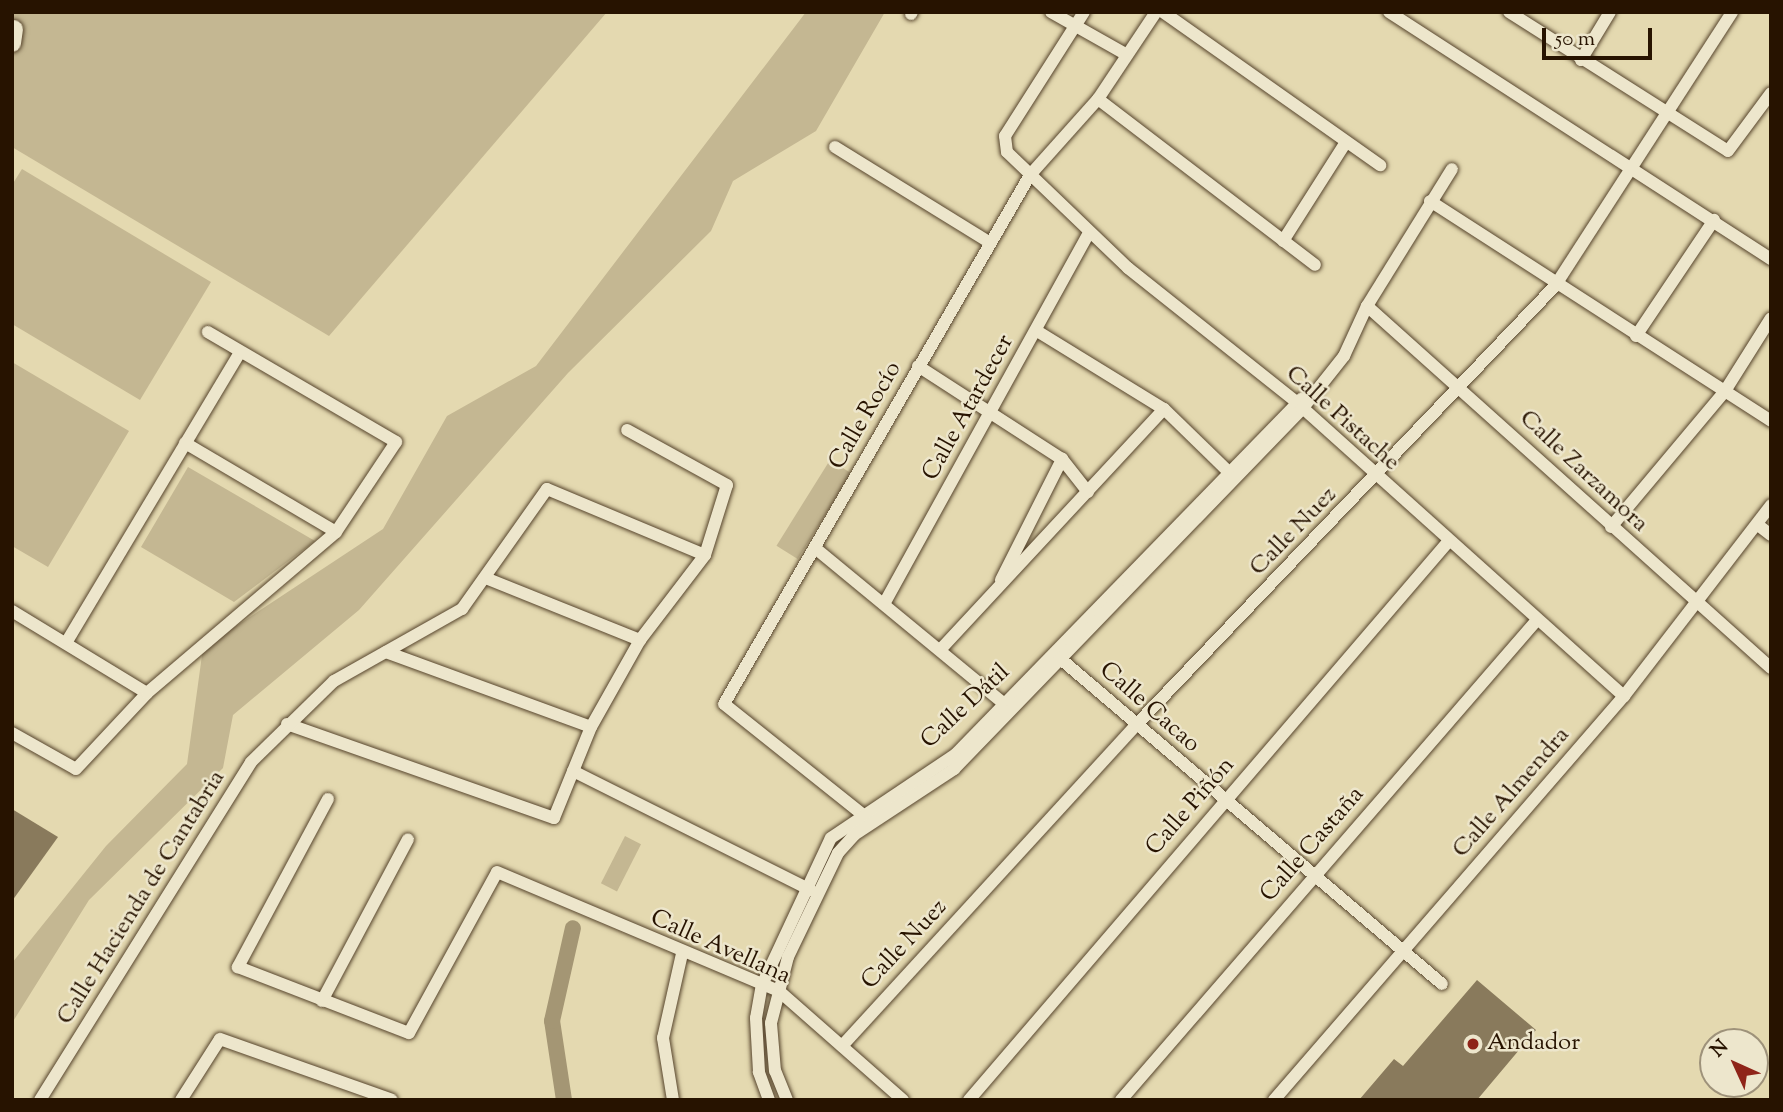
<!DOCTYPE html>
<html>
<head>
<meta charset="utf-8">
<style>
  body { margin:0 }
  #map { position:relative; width:1783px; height:1112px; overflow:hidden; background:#e4d9b0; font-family:"Sorts Mill Goudy",serif }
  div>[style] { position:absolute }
  .green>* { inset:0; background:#c4b792; transform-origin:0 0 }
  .canal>* { height:16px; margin:-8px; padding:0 8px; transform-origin:8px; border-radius:8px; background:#a49674 }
  .building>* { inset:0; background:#897a5c }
  .roads { filter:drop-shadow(0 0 2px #56442c) drop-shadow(0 0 2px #56442c) }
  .street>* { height:12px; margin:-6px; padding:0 6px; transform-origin:6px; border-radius:6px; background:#ede6cc }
  .secondary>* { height:18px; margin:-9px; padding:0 9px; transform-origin:9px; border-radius:9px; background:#ede6cc }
  .dots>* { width:19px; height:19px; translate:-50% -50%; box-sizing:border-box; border:4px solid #ede6cc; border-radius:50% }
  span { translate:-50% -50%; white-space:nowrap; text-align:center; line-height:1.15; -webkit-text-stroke:5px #ede6cc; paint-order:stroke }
  .street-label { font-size:24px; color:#271300 }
  .poi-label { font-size:24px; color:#271300 }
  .left { translate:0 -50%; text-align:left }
  .frame { position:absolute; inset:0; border:14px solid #271300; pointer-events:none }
  .north { position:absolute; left:1699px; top:1028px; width:70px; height:70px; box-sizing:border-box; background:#ede6cc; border:2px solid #9e927a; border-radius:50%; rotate:315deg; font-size:19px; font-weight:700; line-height:28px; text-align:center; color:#271300 }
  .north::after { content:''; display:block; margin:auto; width:24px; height:32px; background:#8f2418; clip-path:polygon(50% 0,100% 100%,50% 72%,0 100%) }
  .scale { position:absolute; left:1542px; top:28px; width:110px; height:32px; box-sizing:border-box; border:4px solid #271300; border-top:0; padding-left:9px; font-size:21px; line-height:24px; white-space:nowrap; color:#271300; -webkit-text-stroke:5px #ede6cc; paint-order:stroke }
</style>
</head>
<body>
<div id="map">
  <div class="green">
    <i style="clip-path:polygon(12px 12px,607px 12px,329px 336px,12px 147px)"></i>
    <i style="clip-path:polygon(806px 12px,885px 12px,816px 131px,733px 181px,711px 231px,568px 373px,359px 610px,233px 715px,223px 768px,89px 900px,12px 1023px,12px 963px,106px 846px,187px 764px,203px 648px,383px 529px,447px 416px,536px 366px)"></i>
    <i style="clip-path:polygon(22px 169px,211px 282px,140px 400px,12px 324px,12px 185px)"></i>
    <i style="clip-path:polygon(12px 362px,129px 431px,48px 567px,12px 546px)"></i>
    <i style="left:830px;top:460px;width:25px;height:101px;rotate:32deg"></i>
    <i style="clip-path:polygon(188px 467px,315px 541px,234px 602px,141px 547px)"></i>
    <i style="left:625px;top:836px;width:18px;height:53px;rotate:27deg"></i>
  </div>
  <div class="canal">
    <i style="left:564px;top:1100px;width:80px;rotate:-98.6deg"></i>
    <i style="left:552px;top:1021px;width:95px;rotate:-77.3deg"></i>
  </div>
  <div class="building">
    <i style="clip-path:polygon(12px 809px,58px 837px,12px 901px)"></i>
    <i style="clip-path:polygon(1477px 980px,1536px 1030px,1477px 1100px,1359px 1100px,1394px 1059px,1403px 1066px)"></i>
  </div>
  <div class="roads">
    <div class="street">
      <i style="left:1051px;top:12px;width:87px;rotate:29.5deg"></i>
      <i style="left:1084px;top:12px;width:147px;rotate:122.5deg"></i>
      <i style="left:1005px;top:136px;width:16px;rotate:83deg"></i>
      <i style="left:1007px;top:152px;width:168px;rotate:43.8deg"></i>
      <i style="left:1128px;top:268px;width:213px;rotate:38.5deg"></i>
      <i style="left:1295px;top:401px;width:442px;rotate:41.9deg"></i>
      <i style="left:1163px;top:12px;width:266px;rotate:35.2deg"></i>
      <i style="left:1389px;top:12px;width:455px;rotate:32.9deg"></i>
      <i style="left:1509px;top:12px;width:259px;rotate:32.4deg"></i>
      <i style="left:1728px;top:151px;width:72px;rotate:-53.4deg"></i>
      <i style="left:911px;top:14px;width:2px;rotate:-63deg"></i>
      <i style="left:1581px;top:60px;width:56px;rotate:-58.9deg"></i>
      <i style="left:1098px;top:99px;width:273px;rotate:37.4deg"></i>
      <i style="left:835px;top:147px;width:181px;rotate:31.7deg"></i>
      <i style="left:1430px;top:201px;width:406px;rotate:32.8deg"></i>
      <i style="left:1283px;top:241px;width:117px;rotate:-57.5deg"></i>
      <i style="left:1367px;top:306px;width:542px;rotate:41.86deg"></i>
      <i style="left:1037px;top:331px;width:149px;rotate:31.6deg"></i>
      <i style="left:1164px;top:409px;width:96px;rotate:44.2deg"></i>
      <i style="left:1636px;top:336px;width:140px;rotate:-56.1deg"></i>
      <i style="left:918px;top:366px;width:171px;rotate:32.9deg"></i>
      <i style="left:1062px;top:459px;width:42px;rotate:51.8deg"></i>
      <i style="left:185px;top:443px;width:175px;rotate:30.5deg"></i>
      <i style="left:1758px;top:525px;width:16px;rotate:38deg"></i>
      <i style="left:1611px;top:527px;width:177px;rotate:-50deg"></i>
      <i style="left:1725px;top:391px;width:86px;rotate:-57.8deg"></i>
      <i style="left:815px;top:548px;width:251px;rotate:39.5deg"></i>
      <i style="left:488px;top:579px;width:164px;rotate:21.9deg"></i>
      <i style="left:1001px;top:580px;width:136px;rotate:-63.2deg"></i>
      <i style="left:884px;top:604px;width:424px;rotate:-61.1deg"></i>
      <i style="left:12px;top:611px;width:158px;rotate:31.3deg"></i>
      <i style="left:66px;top:643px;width:339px;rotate:-59.1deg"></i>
      <i style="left:940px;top:650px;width:329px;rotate:-47.1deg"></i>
      <i style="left:386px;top:652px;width:218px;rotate:20.1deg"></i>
      <i style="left:1056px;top:655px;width:507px;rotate:40.44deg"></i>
      <i style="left:287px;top:724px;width:283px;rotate:19.4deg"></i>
      <i style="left:554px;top:818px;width:98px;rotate:-67.9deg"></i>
      <i style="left:591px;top:727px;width:100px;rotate:-60.6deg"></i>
      <i style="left:640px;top:640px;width:107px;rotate:-52.6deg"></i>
      <i style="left:705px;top:555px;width:73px;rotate:-72.6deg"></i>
      <i style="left:727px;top:485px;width:114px;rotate:-151.2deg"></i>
      <i style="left:12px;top:733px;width:73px;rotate:29.4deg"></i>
      <i style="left:76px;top:769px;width:104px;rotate:-46.9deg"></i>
      <i style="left:147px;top:693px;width:248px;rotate:-40.4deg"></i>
      <i style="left:336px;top:532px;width:108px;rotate:-56.3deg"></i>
      <i style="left:396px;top:442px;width:218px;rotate:-149.7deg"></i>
      <i style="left:573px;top:771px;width:266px;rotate:26.6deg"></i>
      <i style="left:328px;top:799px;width:191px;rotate:118.2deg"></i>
      <i style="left:238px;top:967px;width:183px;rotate:21.1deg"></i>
      <i style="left:409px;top:1033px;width:183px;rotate:-61.3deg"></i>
      <i style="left:497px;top:872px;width:306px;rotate:22.9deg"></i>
      <i style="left:779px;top:991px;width:165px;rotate:41.3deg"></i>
      <i style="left:862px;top:814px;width:176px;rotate:-141.4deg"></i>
      <i style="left:724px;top:704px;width:611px;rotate:-59.95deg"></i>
      <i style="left:1030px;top:175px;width:102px;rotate:-48.2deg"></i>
      <i style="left:1098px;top:99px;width:105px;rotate:-56.3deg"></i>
      <i style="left:322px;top:1001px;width:183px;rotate:-62deg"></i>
      <i style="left:842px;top:1046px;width:435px;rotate:-47.5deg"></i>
      <i style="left:1136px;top:725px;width:607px;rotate:-46.34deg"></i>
      <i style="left:1555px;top:286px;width:326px;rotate:-57.1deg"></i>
      <i style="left:40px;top:1100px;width:398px;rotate:-58deg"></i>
      <i style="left:251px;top:762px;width:116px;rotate:-44.3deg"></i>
      <i style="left:334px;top:681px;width:147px;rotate:-29.4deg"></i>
      <i style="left:462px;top:609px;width:147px;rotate:-54.7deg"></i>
      <i style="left:547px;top:489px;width:171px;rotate:22.7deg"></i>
      <i style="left:181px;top:1100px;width:72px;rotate:-57.4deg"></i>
      <i style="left:220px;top:1039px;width:182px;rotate:19.5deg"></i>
      <i style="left:673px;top:1100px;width:63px;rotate:-99.2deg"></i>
      <i style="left:663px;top:1038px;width:86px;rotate:-77.3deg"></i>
      <i style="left:769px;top:1100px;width:30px;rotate:-110deg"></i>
      <i style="left:759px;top:1072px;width:54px;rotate:-93.2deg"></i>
      <i style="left:756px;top:1018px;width:34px;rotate:-80deg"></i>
      <i style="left:762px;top:985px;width:162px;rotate:-64.9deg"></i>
      <i style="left:831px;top:838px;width:151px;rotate:-33.9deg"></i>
      <i style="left:956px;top:754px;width:496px;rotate:-45.8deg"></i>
      <i style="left:787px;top:1100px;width:31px;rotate:-112deg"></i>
      <i style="left:775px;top:1071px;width:48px;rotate:-94.8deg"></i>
      <i style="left:771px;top:1023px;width:68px;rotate:-75.6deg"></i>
      <i style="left:788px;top:957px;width:115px;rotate:-64.3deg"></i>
      <i style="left:838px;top:853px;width:24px;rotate:-48deg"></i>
      <i style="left:854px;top:835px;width:120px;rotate:-33.4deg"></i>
      <i style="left:954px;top:769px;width:501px;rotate:-45.97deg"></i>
      <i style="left:1302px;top:409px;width:68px;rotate:-51.6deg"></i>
      <i style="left:1344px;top:356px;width:55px;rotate:-65.3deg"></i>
      <i style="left:1367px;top:306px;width:161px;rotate:-58.2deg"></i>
      <i style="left:969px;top:1100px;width:734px;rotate:-49.36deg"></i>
      <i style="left:1121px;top:1100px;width:635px;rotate:-49.09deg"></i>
      <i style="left:1274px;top:1100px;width:535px;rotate:-49.1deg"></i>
      <i style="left:1624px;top:696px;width:241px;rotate:-52.4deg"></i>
    </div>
    <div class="secondary">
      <i style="left:12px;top:43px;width:14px;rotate:-82deg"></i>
    </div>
  </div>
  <div class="dots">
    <i style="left:1473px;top:1044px;background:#8f2418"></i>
  </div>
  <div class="street-label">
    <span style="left:969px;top:408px;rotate:-61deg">Calle Atardecer</span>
    <span style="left:866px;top:416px;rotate:-60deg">Calle Rocío</span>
    <span style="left:1342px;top:419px;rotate:42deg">Calle Pistache</span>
    <span style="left:1583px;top:472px;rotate:43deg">Calle Zarzamora</span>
    <span style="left:1294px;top:532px;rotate:-46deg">Calle Nuez</span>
    <span style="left:966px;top:707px;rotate:-43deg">Calle Dátil</span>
    <span style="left:1149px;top:708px;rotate:41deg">Calle Cacao</span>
    <span style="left:1512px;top:793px;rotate:-49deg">Calle Almendra</span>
    <span style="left:1191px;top:807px;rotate:-49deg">Calle Piñón</span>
    <span style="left:1313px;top:845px;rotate:-49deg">Calle Castaña</span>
    <span style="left:142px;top:898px;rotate:-58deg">Calle Hacienda de Cantabria</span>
    <span style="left:905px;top:945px;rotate:-47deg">Calle Nuez</span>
    <span style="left:720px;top:948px;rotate:24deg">Calle Avellana</span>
  </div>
  <div class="poi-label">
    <span class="left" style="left:1487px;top:1044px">Andador</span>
  </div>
  <div class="frame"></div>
  <div class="north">N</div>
  <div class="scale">50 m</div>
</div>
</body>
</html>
